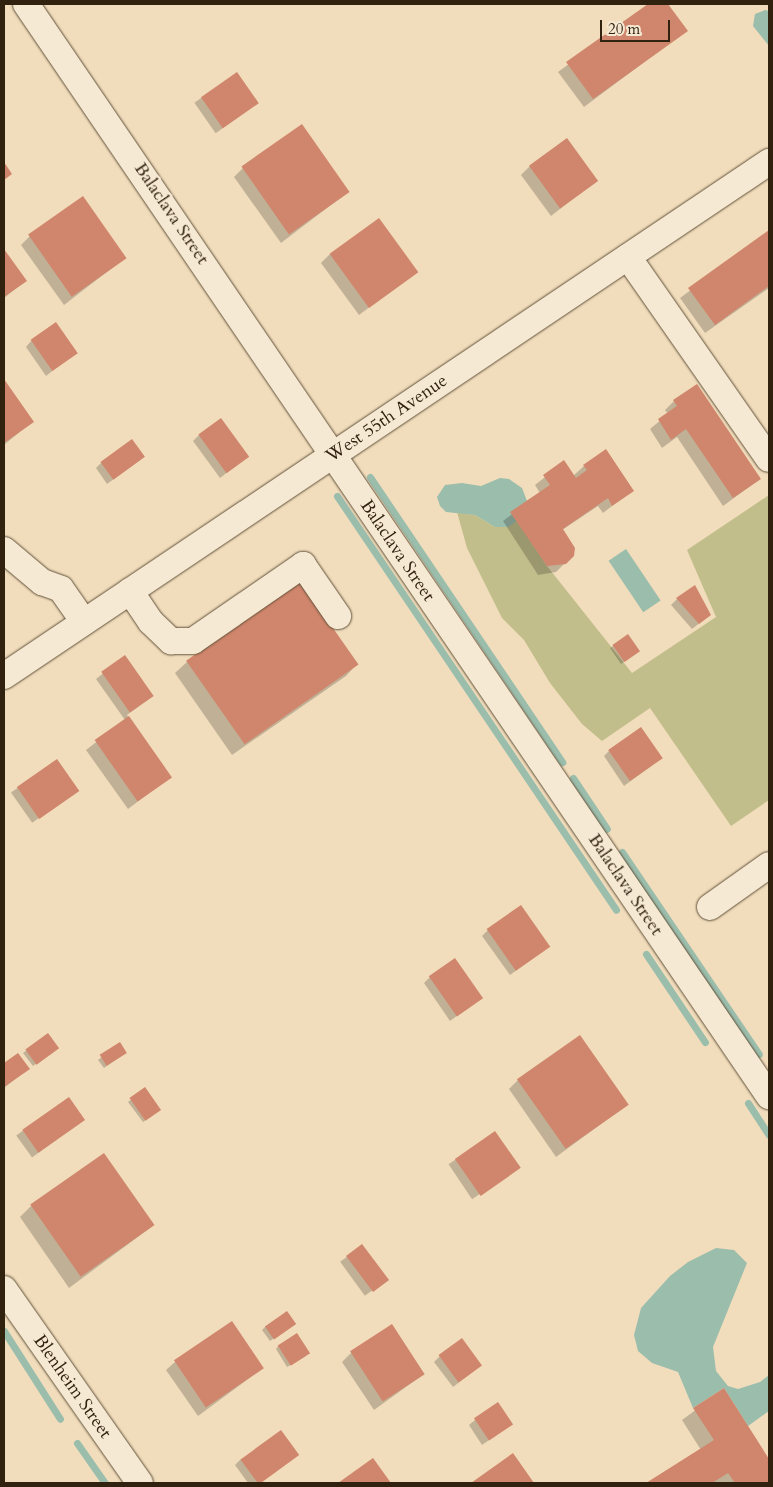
<!DOCTYPE html>
<html>
<head>
<meta charset="utf-8">
<style>
  body { margin:0 }
  #map { position:relative; width:773px; height:1487px; overflow:hidden; background:#f1ddbc; font-family:Cardo,serif }
  div>[style] { position:absolute }
  .green>* { inset:0; background:#c2be8b }
  .water>* { inset:0; background:#9bbdac; transform-origin:0 0 }
  .shadow>* { inset:0; background:#0003; transform-origin:0 0 }
  .stream>* { height:7px; margin:-3.5px; padding:0 3.5px; transform-origin:3.5px; border-radius:3.5px; background:#9bbdac }
  .building>* { inset:0; background:#d0866c; transform-origin:0 0 }
  .roads { filter:drop-shadow(0 0 1px #61513a) drop-shadow(0 0 1px #61513a) }
  .minor>* { height:26px; margin:-13px; padding:0 13px; transform-origin:13px; border-radius:13px; background:#f6e9d3 }
  span { translate:-50% -50%; white-space:nowrap; text-align:center; line-height:1.15; -webkit-text-stroke:4.5px #f6e9d3; paint-order:stroke }
  .street-label { font-size:18px; color:#31220f }
  .frame { position:absolute; inset:0; border:5px solid #31220f; pointer-events:none }
  .scale { position:absolute; left:600px; top:20px; width:70px; height:22px; box-sizing:border-box; border:2px solid #31220f; border-top:0; padding-left:6px; font-size:15px; line-height:18px; white-space:nowrap; color:#31220f; -webkit-text-stroke:4px #f6e9d3; paint-order:stroke }
</style>
</head>
<body>
<div id="map">
  <div class="green">
    <i style="clip-path:polygon(769px 495px,769px 800px,731px 826px,650px 708px,602px 741px,582px 724px,550px 683px,524px 640px,502px 618px,467px 548px,457px 512px,475px 515px,495px 527px,517px 521px,547px 566px,632px 673px,716px 617px,687px 550px)"></i>
  </div>
  <div class="water">
    <i style="clip-path:polygon(765px 10px,769px 11px,769px 46px,753px 26px,755px 14px)"></i>
    <i style="clip-path:polygon(500px 478px,509px 479px,522px 488px,527px 501px,517px 521px,508px 527px,495px 527px,475px 515px,446px 512px,440px 506px,437px 497px,445px 485px,462px 483px,481px 486px)"></i>
    <i style="left:626px;top:549px;width:62px;height:21px;rotate:56deg"></i>
    <i style="clip-path:polygon(716px 1248px,734px 1250px,747px 1263px,713px 1347px,716px 1371px,728px 1386px,738px 1389px,760px 1382px,769px 1375px,769px 1411px,748px 1426px,724px 1388px,693px 1408px,678px 1372px,652px 1363px,638px 1351px,634px 1335px,641px 1308px,670px 1276px,688px 1262px)"></i>
  </div>
  <div class="shadow">
    <i style="clip-path:polygon(650px 4px,666px 4px,686px 31px,584px 107px,558px 72px)"></i>
    <i style="left:237px;top:73px;width:37px;height:52px;rotate:55deg"></i>
    <i style="clip-path:polygon(530px 166px,596px 181px,551px 216px,521px 175px)"></i>
    <i style="clip-path:polygon(243px 168px,348px 192px,281px 243px,234px 177px)"></i>
    <i style="clip-path:polygon(769px 232px,769px 288px,705px 333px,680px 298px)"></i>
    <i style="clip-path:polygon(30px 236px,125px 258px,64px 305px,21px 245px)"></i>
    <i style="clip-path:polygon(4px 251px,25px 281px,4px 298px)"></i>
    <i style="clip-path:polygon(330px 254px,416px 272px,359px 315px,321px 263px)"></i>
    <i style="clip-path:polygon(31px 341px,76px 352px,46px 376px,26px 347px)"></i>
    <i style="clip-path:polygon(4px 381px,33px 421px,4px 445px)"></i>
    <i style="clip-path:polygon(674px 401px,760px 479px,723px 506px,677px 437px,662px 448px,650px 429px,668px 414px,665px 410px)"></i>
    <i style="clip-path:polygon(199px 435px,247px 457px,220px 478px,193px 441px)"></i>
    <i style="clip-path:polygon(144px 457px,107px 484px,96px 468px,102px 462px)"></i>
    <i style="clip-path:polygon(564px 462px,573px 476px,584px 466px,633px 490px,603px 513px,598px 506px,562px 530px,573px 555px,556px 572px,538px 575px,503px 521px,540px 493px,535px 485px)"></i>
    <i style="clip-path:polygon(677px 599px,710px 615px,692px 629px,671px 605px)"></i>
    <i style="clip-path:polygon(613px 646px,636px 653px,621px 664px,610px 648px)"></i>
    <i style="clip-path:polygon(125px 656px,153px 696px,127px 715px,170px 777px,128px 809px,86px 750px,125px 720px,96px 679px)"></i>
    <i style="clip-path:polygon(187px 662px,357px 664px,346px 676px,232px 755px,175px 673px)"></i>
    <i style="clip-path:polygon(609px 751px,662px 758px,624px 786px,604px 756px)"></i>
    <i style="left:56px;top:761px;width:37px;height:55px;rotate:55deg"></i>
    <i style="clip-path:polygon(488px 930px,549px 947px,510px 975px,482px 936px)"></i>
    <i style="clip-path:polygon(430px 977px,481px 998px,450px 1021px,424px 983px)"></i>
    <i style="clip-path:polygon(48px 1035px,55px 1051px,33px 1066px,23px 1053px)"></i>
    <i style="clip-path:polygon(119px 1044px,123px 1055px,104px 1068px,98px 1060px)"></i>
    <i style="clip-path:polygon(18px 1055px,28px 1069px,4px 1088px,4px 1065px)"></i>
    <i style="clip-path:polygon(518px 1080px,627px 1105px,556px 1157px,509px 1089px)"></i>
    <i style="clip-path:polygon(145px 1089px,157px 1112px,143px 1122px,128px 1102px)"></i>
    <i style="left:68px;top:1098px;width:27px;height:64px;rotate:54deg"></i>
    <i style="left:495px;top:1133px;width:42px;height:56px;rotate:56deg"></i>
    <i style="clip-path:polygon(31px 1206px,154px 1225px,69px 1288px,20px 1217px)"></i>
    <i style="left:362px;top:1246px;width:42px;height:27px;rotate:54deg"></i>
    <i style="clip-path:polygon(265px 1327px,291px 1327px,270px 1341px,262px 1330px)"></i>
    <i style="clip-path:polygon(278px 1346px,306px 1356px,287px 1367px,276px 1349px)"></i>
    <i style="clip-path:polygon(351px 1353px,424px 1374px,374px 1410px,342px 1362px)"></i>
    <i style="clip-path:polygon(440px 1356px,474px 1371px,453px 1387px,434px 1362px)"></i>
    <i style="clip-path:polygon(175px 1362px,263px 1368px,198px 1416px,166px 1370px)"></i>
    <i style="clip-path:polygon(723px 1390px,769px 1461px,769px 1483px,649px 1483px,701px 1450px,682px 1420px)"></i>
    <i style="clip-path:polygon(475px 1420px,512px 1424px,482px 1445px,469px 1425px)"></i>
    <i style="clip-path:polygon(297px 1455px,259px 1483px,248px 1483px,235px 1465px,241px 1459px)"></i>
    <i style="clip-path:polygon(513px 1455px,533px 1483px,473px 1483px)"></i>
  </div>
  <div class="stream">
    <i style="left:370px;top:477px;width:344px;rotate:56deg"></i>
    <i style="left:337px;top:496px;width:499px;rotate:56deg"></i>
    <i style="left:573px;top:778px;width:61px;rotate:56.3deg"></i>
    <i style="left:622px;top:852px;width:244px;rotate:55.9deg"></i>
    <i style="left:646px;top:954px;width:106px;rotate:56.2deg"></i>
    <i style="left:748px;top:1103px;width:38px;rotate:57deg"></i>
    <i style="left:4px;top:1331px;width:104px;rotate:57.5deg"></i>
    <i style="left:77px;top:1443px;width:49px;rotate:55deg"></i>
  </div>
  <div class="building">
    <i style="clip-path:polygon(648px 4px,668px 4px,688px 31px,593px 99px,566px 62px)"></i>
    <i style="left:237px;top:72px;width:38px;height:44px;rotate:55deg"></i>
    <i style="left:302px;top:124px;width:83px;height:74px;rotate:55deg"></i>
    <i style="left:567px;top:138px;width:53px;height:47px;rotate:54deg"></i>
    <i style="clip-path:polygon(4px 162px,12px 174px,4px 180px)"></i>
    <i style="left:83px;top:196px;width:76px;height:67px;rotate:55deg"></i>
    <i style="left:379px;top:218px;width:67px;height:61px;rotate:54deg"></i>
    <i style="clip-path:polygon(769px 230px,769px 286px,715px 325px,688px 288px)"></i>
    <i style="clip-path:polygon(4px 249px,27px 281px,4px 297px)"></i>
    <i style="left:56px;top:322px;width:38px;height:31px;rotate:55deg"></i>
    <i style="clip-path:polygon(4px 379px,34px 422px,4px 443px)"></i>
    <i style="clip-path:polygon(697px 384px,761px 479px,733px 498px,686px 429px,671px 440px,658px 419px,677px 406px,673px 400px)"></i>
    <i style="left:221px;top:418px;width:48px;height:28px;rotate:54deg"></i>
    <i style="left:132px;top:439px;width:22px;height:39px;rotate:54deg"></i>
    <i style="clip-path:polygon(606px 449px,634px 491px,612px 506px,608px 498px,563px 529px,575px 548px,574px 556px,566px 564px,547px 566px,510px 512px,550px 485px,543px 475px,564px 460px,576px 478px,587px 470px,583px 465px)"></i>
    <i style="left:300px;top:581px;width:102px;height:139px;rotate:55deg"></i>
    <i style="clip-path:polygon(695px 585px,711px 615px,699px 624px,676px 598px)"></i>
    <i style="left:628px;top:634px;width:21px;height:19px;rotate:55deg"></i>
    <i style="left:125px;top:655px;width:50px;height:29px;rotate:55deg"></i>
    <i style="left:129px;top:716px;width:75px;height:42px;rotate:55deg"></i>
    <i style="left:641px;top:727px;width:38px;height:40px;rotate:55deg"></i>
    <i style="left:57px;top:759px;width:39px;height:49px;rotate:55deg"></i>
    <i style="left:521px;top:905px;width:51px;height:42px;rotate:55deg"></i>
    <i style="left:455px;top:958px;width:49px;height:32px;rotate:55deg"></i>
    <i style="left:48px;top:1033px;width:19px;height:28px;rotate:54deg"></i>
    <i style="left:580px;top:1035px;width:85px;height:77px;rotate:55deg"></i>
    <i style="left:120px;top:1042px;width:13px;height:24px;rotate:58deg"></i>
    <i style="clip-path:polygon(18px 1053px,30px 1069px,4px 1087px,4px 1063px)"></i>
    <i style="left:145px;top:1087px;width:28px;height:19px;rotate:55deg"></i>
    <i style="left:69px;top:1097px;width:28px;height:57px;rotate:55deg"></i>
    <i style="left:495px;top:1131px;width:45px;height:49px;rotate:55deg"></i>
    <i style="left:104px;top:1153px;width:88px;height:90px;rotate:55deg"></i>
    <i style="left:362px;top:1244px;width:45px;height:20px;rotate:53deg"></i>
    <i style="left:287px;top:1311px;width:16px;height:27px;rotate:55deg"></i>
    <i style="left:232px;top:1321px;width:57px;height:70px;rotate:56deg"></i>
    <i style="left:392px;top:1324px;width:60px;height:50px;rotate:57deg"></i>
    <i style="left:297px;top:1333px;width:24px;height:23px;rotate:57deg"></i>
    <i style="left:462px;top:1338px;width:34px;height:29px;rotate:54deg"></i>
    <i style="clip-path:polygon(724px 1388px,769px 1459px,769px 1483px,735px 1483px,728px 1473px,712px 1483px,646px 1483px,714px 1440px,693px 1408px)"></i>
    <i style="left:498px;top:1402px;width:27px;height:29px;rotate:56deg"></i>
    <i style="left:281px;top:1430px;width:31px;height:50px;rotate:54deg"></i>
    <i style="clip-path:polygon(513px 1453px,534px 1483px,471px 1483px)"></i>
    <i style="clip-path:polygon(373px 1458px,391px 1483px,338px 1483px)"></i>
  </div>
  <div class="roads">
    <div class="minor">
      <i style="left:26px;top:4px;width:1321px;rotate:55.77deg"></i>
      <i style="left:628px;top:257px;width:246px;rotate:55.1deg"></i>
      <i style="left:4px;top:550px;width:50px;rotate:40.1deg"></i>
      <i style="left:42px;top:582px;width:20px;rotate:20deg"></i>
      <i style="left:61px;top:589px;width:40px;rotate:55.1deg"></i>
      <i style="left:130px;top:591px;width:37px;rotate:56deg"></i>
      <i style="left:151px;top:622px;width:28px;rotate:44deg"></i>
      <i style="left:171px;top:641px;width:22px"></i>
      <i style="left:193px;top:641px;width:134px;rotate:-34.6deg"></i>
      <i style="left:303px;top:565px;width:62px;rotate:55.5deg"></i>
      <i style="left:4px;top:676px;width:922px;rotate:-33.9deg"></i>
      <i style="left:710px;top:907px;width:72px;rotate:-35.4deg"></i>
      <i style="left:4px;top:1289px;width:237px;rotate:55deg"></i>
    </div>
  </div>
  <div class="street-label">
    <span style="left:171px;top:214px;rotate:56deg">Balaclava Street</span>
    <span style="left:387px;top:419px;rotate:-34deg">West 55th Avenue</span>
    <span style="left:397px;top:551px;rotate:56deg">Balaclava Street</span>
    <span style="left:625px;top:885px;rotate:56deg">Balaclava Street</span>
    <span style="left:72px;top:1387px;rotate:55deg">Blenheim Street</span>
  </div>
  <div class="frame"></div>
  <div class="scale">20 m</div>
</div>
</body>
</html>
